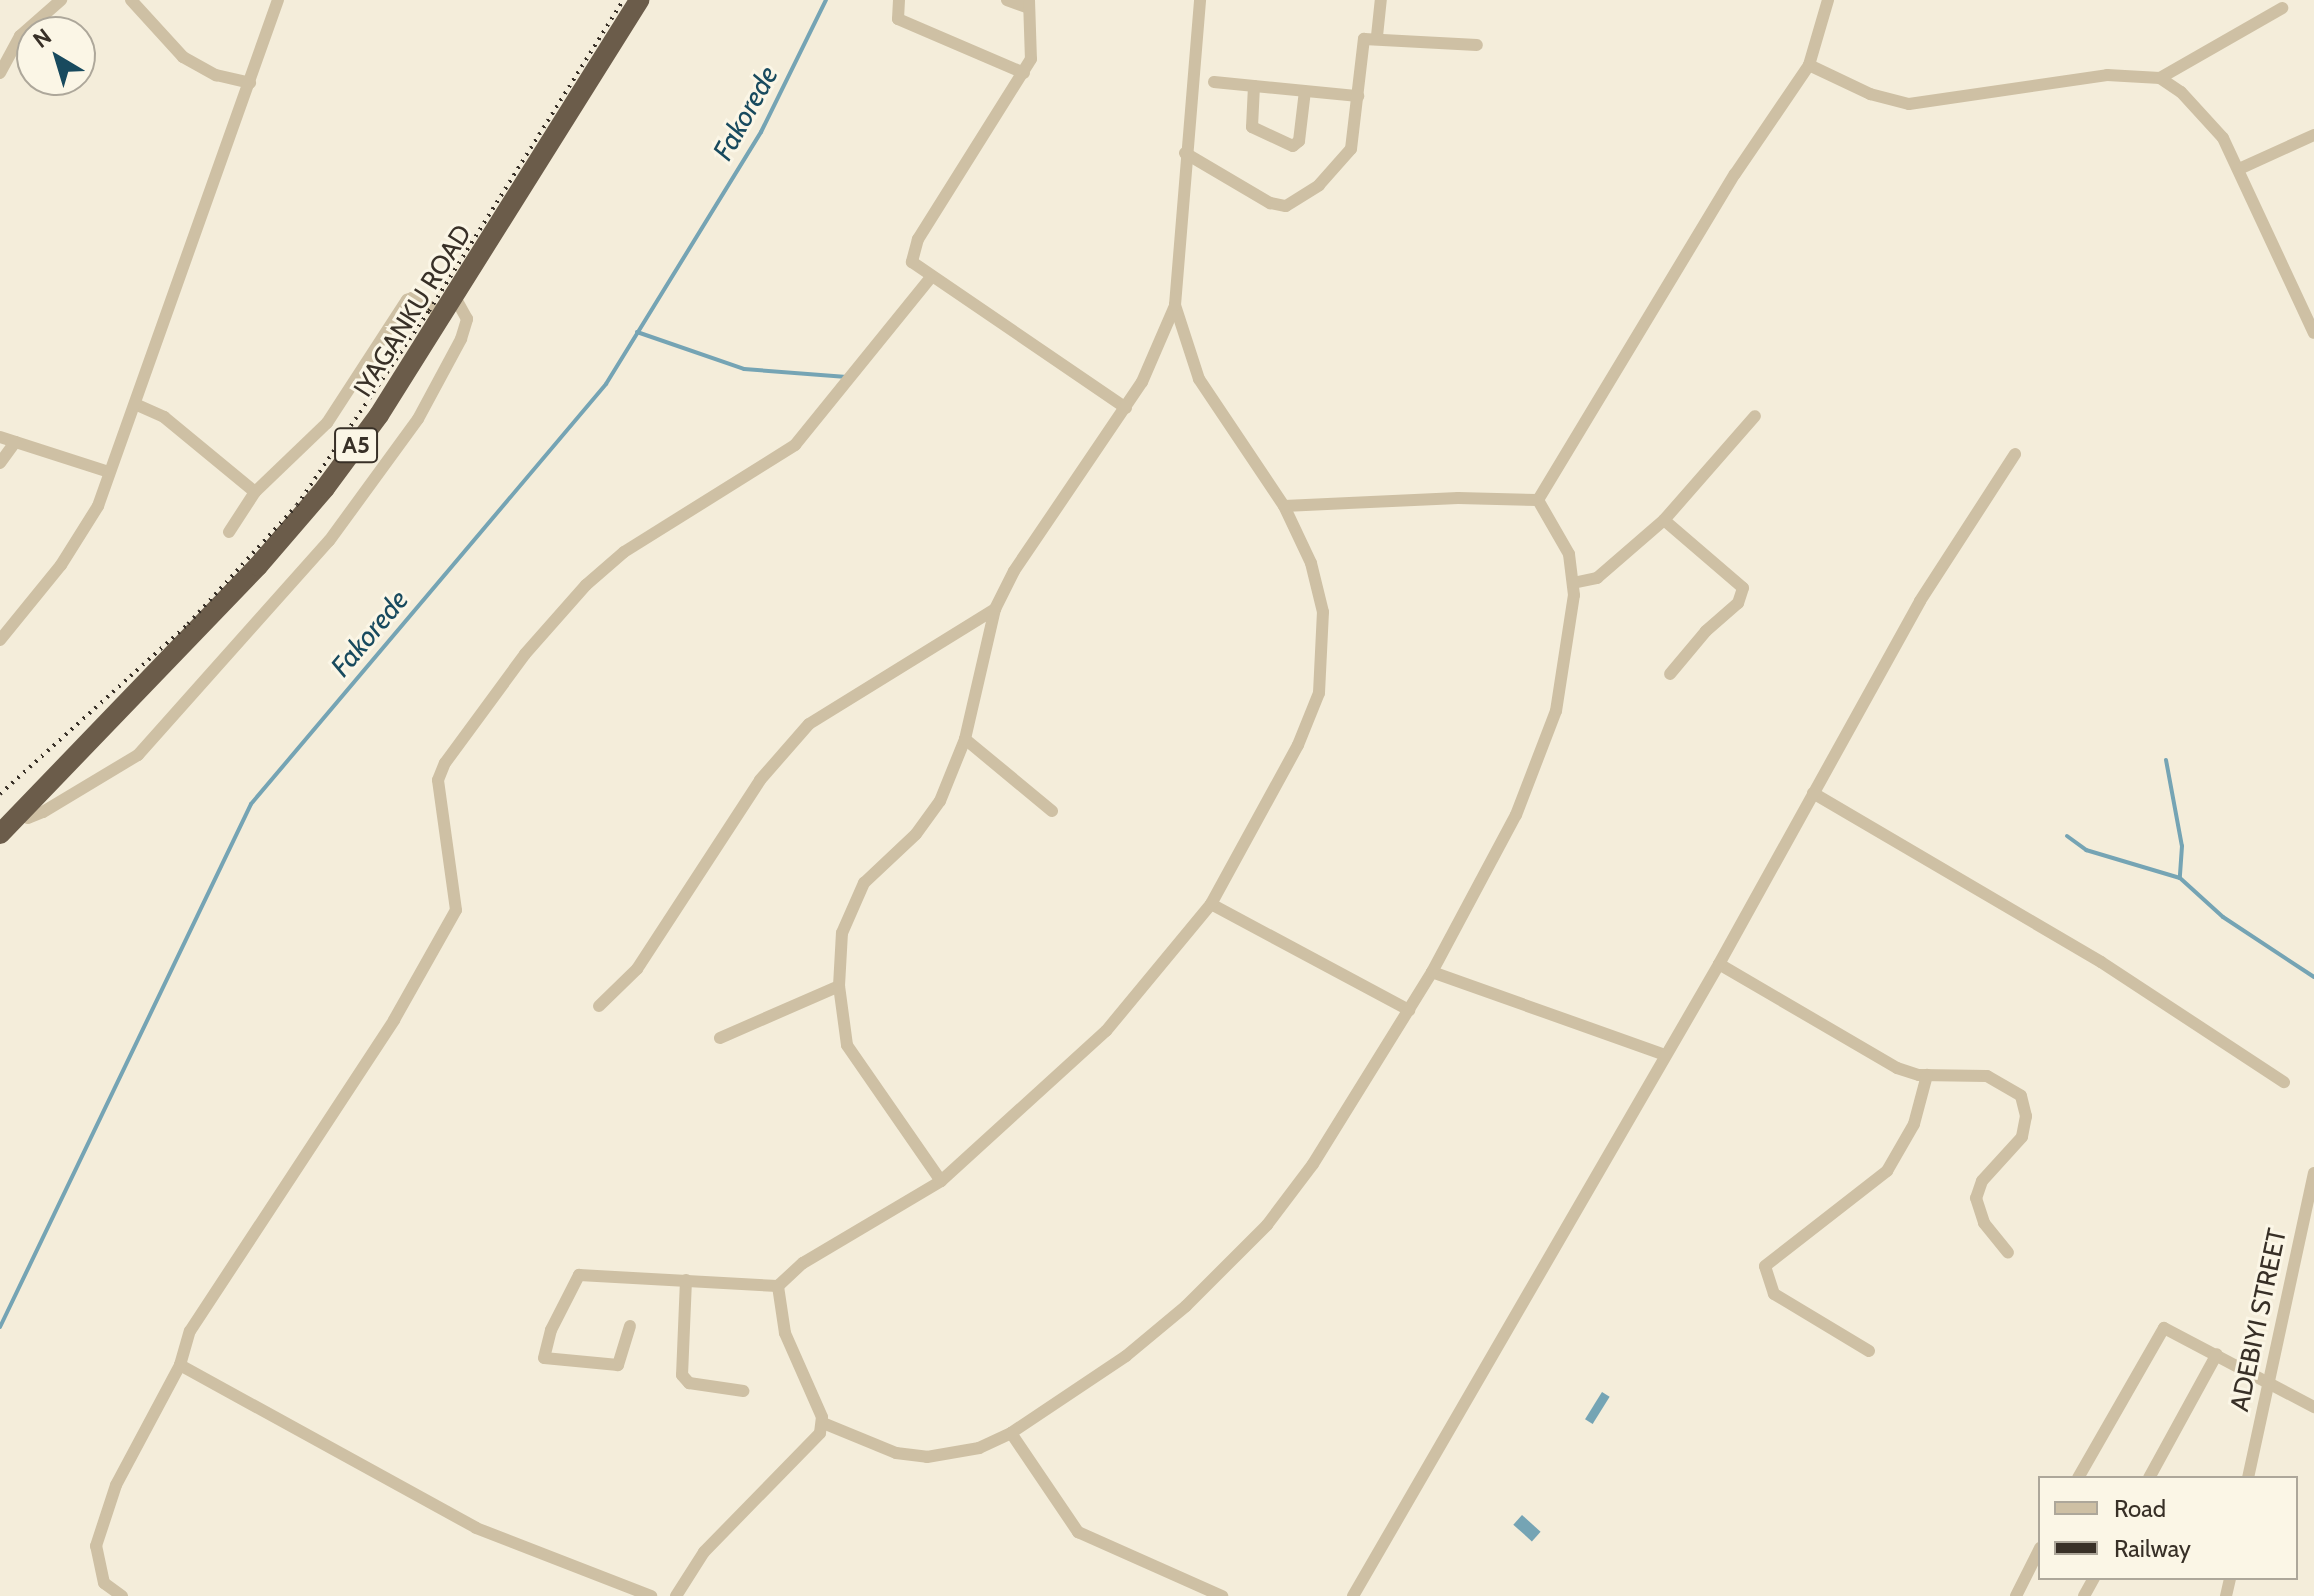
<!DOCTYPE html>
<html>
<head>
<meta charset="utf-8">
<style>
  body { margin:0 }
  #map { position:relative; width:2314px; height:1596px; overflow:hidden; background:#f4edda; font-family:Cabin,sans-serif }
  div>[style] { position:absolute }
  .water>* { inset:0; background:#75a4b4; transform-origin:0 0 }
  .stream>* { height:4px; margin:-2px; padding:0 2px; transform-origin:2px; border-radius:2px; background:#75a4b4 }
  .minor>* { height:12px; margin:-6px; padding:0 6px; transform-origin:6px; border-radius:6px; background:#cec0a4 }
  .trunk>* { height:20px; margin:-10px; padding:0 10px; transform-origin:10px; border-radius:10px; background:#6b5c4a }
  .rail>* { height:4px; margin-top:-2px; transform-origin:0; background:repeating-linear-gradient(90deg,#383027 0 2px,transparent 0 8px) }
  span { translate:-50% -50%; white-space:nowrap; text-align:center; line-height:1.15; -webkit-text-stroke:6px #fbf6e6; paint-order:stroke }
  .shield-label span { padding:2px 6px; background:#fbf6e6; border:2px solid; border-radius:6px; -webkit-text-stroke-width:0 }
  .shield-label { font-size:24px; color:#383027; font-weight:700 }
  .street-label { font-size:26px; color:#383027 }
  .water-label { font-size:28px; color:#184a5e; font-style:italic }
  .legend { position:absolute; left:2038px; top:1476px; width:260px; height:104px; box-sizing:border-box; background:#fbf6e6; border:2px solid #ada79a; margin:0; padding:10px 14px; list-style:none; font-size:24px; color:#383027 }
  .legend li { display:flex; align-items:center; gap:16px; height:40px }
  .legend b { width:40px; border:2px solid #ada79a }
  .north { position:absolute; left:16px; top:16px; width:80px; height:80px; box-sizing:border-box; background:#fbf6e6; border:2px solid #ada79a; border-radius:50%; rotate:322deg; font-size:22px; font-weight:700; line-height:32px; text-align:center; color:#383027 }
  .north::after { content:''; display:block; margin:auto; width:28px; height:36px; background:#184a5e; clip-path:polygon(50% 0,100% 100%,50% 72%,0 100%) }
</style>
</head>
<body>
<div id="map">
  <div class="water">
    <i style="left:1602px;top:1392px;width:9px;height:32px;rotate:32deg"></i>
    <i style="left:1522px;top:1515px;width:25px;height:13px;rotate:42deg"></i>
  </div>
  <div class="stream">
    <i style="left:637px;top:332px;width:113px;rotate:19.1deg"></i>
    <i style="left:744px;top:369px;width:103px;rotate:4.4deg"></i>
    <i style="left:2166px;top:760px;width:87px;rotate:79.5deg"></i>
    <i style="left:2182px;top:846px;width:32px;rotate:94deg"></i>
    <i style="left:2067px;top:836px;width:24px;rotate:36deg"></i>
    <i style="left:2086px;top:850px;width:98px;rotate:16.6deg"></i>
    <i style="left:2180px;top:878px;width:58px;rotate:42.2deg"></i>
    <i style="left:2223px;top:917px;width:109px;rotate:33.4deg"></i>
    <i style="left:0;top:1327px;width:580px;rotate:-64.36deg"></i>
    <i style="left:251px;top:804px;width:550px;rotate:-49.79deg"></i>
    <i style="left:606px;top:384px;width:296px;rotate:-58.4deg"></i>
    <i style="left:761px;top:132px;width:147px;rotate:-63.8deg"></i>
  </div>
  <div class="minor">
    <i style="left:131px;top:0;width:77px;rotate:47.6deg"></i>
    <i style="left:183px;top:57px;width:38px;rotate:29deg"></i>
    <i style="left:216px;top:75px;width:35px;rotate:13deg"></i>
    <i style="left:899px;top:0;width:19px;rotate:93deg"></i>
    <i style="left:898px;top:19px;width:137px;rotate:23.2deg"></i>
    <i style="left:1007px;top:0;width:23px;rotate:20deg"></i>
    <i style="left:1029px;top:0;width:59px;rotate:88.1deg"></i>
    <i style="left:1031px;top:59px;width:213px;rotate:122.1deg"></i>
    <i style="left:918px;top:239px;width:24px;rotate:105deg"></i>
    <i style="left:912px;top:262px;width:259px;rotate:34.3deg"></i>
    <i style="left:1377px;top:36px;width:36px;rotate:-84deg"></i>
    <i style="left:1809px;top:65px;width:68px;rotate:25.4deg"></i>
    <i style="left:1870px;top:94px;width:40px;rotate:14.4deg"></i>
    <i style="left:1909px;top:104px;width:200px;rotate:-8.3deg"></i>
    <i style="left:2107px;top:75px;width:53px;rotate:3.2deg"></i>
    <i style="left:2160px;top:78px;width:25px;rotate:34deg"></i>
    <i style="left:2181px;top:92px;width:62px;rotate:47.6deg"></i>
    <i style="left:2223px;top:138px;width:215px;rotate:65deg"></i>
    <i style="left:0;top:73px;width:42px;rotate:-61.6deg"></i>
    <i style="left:20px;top:36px;width:55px;rotate:-41.3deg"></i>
    <i style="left:2160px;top:78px;width:141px;rotate:-29.8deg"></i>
    <i style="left:1214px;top:82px;width:145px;rotate:5.6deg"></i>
    <i style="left:1254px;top:86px;width:41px;rotate:92.8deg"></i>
    <i style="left:1252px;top:127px;width:45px;rotate:24.9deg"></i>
    <i style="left:1293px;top:146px;width:8px;rotate:-40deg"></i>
    <i style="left:1299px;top:141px;width:50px;rotate:-83.2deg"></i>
    <i style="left:1185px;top:153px;width:99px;rotate:30.5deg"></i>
    <i style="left:1270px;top:203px;width:16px;rotate:11deg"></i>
    <i style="left:1286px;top:206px;width:39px;rotate:-32deg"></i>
    <i style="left:1319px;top:185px;width:48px;rotate:-48.4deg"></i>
    <i style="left:1351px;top:149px;width:111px;rotate:-83.3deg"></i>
    <i style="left:1364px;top:39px;width:113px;rotate:3deg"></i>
    <i style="left:2239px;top:169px;width:82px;rotate:-24.4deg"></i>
    <i style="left:135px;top:404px;width:32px;rotate:24deg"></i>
    <i style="left:164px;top:417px;width:118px;rotate:39.5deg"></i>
    <i style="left:0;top:437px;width:114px;rotate:17.8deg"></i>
    <i style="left:0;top:463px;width:26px;rotate:-54deg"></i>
    <i style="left:1538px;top:500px;width:381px;rotate:-58.9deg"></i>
    <i style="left:1735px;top:174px;width:132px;rotate:-55.8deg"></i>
    <i style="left:1809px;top:65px;width:68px;rotate:-73.7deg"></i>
    <i style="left:1664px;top:520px;width:104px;rotate:40.7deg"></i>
    <i style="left:1743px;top:588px;width:16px;rotate:108deg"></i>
    <i style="left:1738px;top:603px;width:43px;rotate:138.8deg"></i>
    <i style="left:1706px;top:631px;width:56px;rotate:129.9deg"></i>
    <i style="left:229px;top:532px;width:48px;rotate:-57deg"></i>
    <i style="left:255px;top:492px;width:100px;rotate:-43.8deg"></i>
    <i style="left:327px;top:423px;width:147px;rotate:-57deg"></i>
    <i style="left:407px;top:300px;width:5px;rotate:-22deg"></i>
    <i style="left:412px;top:298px;width:35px;rotate:27deg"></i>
    <i style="left:1573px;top:583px;width:25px;rotate:-12deg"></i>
    <i style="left:1597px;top:578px;width:89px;rotate:-40.9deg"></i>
    <i style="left:1664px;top:520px;width:138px;rotate:-48.8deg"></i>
    <i style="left:0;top:640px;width:97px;rotate:-50.9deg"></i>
    <i style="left:61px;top:565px;width:70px;rotate:-57.9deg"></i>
    <i style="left:98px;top:506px;width:537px;rotate:-70.42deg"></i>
    <i style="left:965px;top:739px;width:113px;rotate:39.6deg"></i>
    <i style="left:1813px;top:793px;width:334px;rotate:30.4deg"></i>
    <i style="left:2101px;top:962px;width:219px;rotate:33.3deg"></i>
    <i style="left:19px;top:813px;width:10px;rotate:29deg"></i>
    <i style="left:28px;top:818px;width:16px;rotate:-22deg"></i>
    <i style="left:43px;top:812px;width:111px;rotate:-31deg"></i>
    <i style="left:138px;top:755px;width:287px;rotate:-48.3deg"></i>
    <i style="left:329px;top:541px;width:151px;rotate:-53.9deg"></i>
    <i style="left:418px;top:419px;width:91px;rotate:-61.7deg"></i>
    <i style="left:461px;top:339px;width:21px;rotate:-73deg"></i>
    <i style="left:467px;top:319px;width:26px;rotate:-119deg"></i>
    <i style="left:1211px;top:904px;width:225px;rotate:28.2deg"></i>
    <i style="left:1719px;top:964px;width:206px;rotate:30.3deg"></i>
    <i style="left:1897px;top:1068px;width:23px;rotate:18deg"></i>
    <i style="left:1919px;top:1075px;width:68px;rotate:0.8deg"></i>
    <i style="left:1987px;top:1076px;width:39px;rotate:30deg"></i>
    <i style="left:2021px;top:1096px;width:21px;rotate:76deg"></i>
    <i style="left:2026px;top:1116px;width:21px;rotate:101deg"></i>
    <i style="left:2022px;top:1137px;width:59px;rotate:132.3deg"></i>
    <i style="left:1982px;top:1181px;width:18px;rotate:109deg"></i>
    <i style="left:1976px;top:1198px;width:26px;rotate:72deg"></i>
    <i style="left:1984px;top:1223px;width:38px;rotate:51deg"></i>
    <i style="left:1432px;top:972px;width:247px;rotate:19.6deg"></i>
    <i style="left:599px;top:1006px;width:53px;rotate:-44.2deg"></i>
    <i style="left:637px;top:969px;width:225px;rotate:-56.9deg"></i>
    <i style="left:760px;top:780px;width:74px;rotate:-48.8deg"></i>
    <i style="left:809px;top:724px;width:219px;rotate:-31.7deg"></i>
    <i style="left:720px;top:1038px;width:130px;rotate:-23.6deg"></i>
    <i style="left:941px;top:1181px;width:165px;rotate:-124.7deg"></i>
    <i style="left:847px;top:1045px;width:60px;rotate:-97.7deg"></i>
    <i style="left:839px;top:986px;width:53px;rotate:-86.8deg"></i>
    <i style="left:842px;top:933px;width:55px;rotate:-66.3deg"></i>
    <i style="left:864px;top:883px;width:71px;rotate:-43.3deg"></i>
    <i style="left:916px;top:834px;width:41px;rotate:-54deg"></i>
    <i style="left:940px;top:801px;width:67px;rotate:-68deg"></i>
    <i style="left:965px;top:739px;width:133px;rotate:-77deg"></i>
    <i style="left:995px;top:609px;width:42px;rotate:-63.4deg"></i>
    <i style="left:1014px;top:571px;width:228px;rotate:-55.9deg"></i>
    <i style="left:1142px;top:382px;width:81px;rotate:-66.6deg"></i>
    <i style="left:686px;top:1280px;width:95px;rotate:92.4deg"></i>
    <i style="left:682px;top:1375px;width:11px;rotate:49deg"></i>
    <i style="left:689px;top:1383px;width:55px;rotate:8.4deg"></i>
    <i style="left:630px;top:1326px;width:41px;rotate:107.1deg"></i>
    <i style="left:618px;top:1365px;width:74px;rotate:-174.6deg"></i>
    <i style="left:544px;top:1358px;width:29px;rotate:-76deg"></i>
    <i style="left:551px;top:1330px;width:62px;rotate:-63deg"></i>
    <i style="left:579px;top:1275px;width:199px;rotate:3.2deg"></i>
    <i style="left:1869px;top:1351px;width:111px;rotate:-149deg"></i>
    <i style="left:1774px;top:1294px;width:29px;rotate:-108deg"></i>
    <i style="left:1765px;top:1266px;width:155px;rotate:-37.9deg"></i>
    <i style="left:1887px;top:1171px;width:54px;rotate:-60.1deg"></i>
    <i style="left:1914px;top:1124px;width:51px;rotate:-75.1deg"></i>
    <i style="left:180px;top:1365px;width:338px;rotate:28.8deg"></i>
    <i style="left:476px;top:1528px;width:188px;rotate:21.2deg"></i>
    <i style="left:823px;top:1423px;width:79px;rotate:22.3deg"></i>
    <i style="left:896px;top:1453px;width:31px;rotate:7deg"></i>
    <i style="left:927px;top:1457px;width:53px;rotate:-9.8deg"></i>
    <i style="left:979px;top:1448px;width:35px;rotate:-25deg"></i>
    <i style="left:1011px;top:1433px;width:138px;rotate:-33.8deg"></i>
    <i style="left:1126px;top:1356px;width:78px;rotate:-39.8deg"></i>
    <i style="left:1186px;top:1306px;width:115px;rotate:-45deg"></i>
    <i style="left:1267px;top:1225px;width:76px;rotate:-53deg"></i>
    <i style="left:1313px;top:1164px;width:226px;rotate:-58.2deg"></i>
    <i style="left:1432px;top:972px;width:178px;rotate:-61.9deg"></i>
    <i style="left:1516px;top:815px;width:111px;rotate:-69deg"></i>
    <i style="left:1556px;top:711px;width:117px;rotate:-81.2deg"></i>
    <i style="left:1574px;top:595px;width:41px;rotate:-97deg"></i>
    <i style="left:1569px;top:554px;width:62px;rotate:-119.9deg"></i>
    <i style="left:1538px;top:500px;width:80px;rotate:-178.6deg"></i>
    <i style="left:1458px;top:498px;width:174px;rotate:177.4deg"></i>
    <i style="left:1011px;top:1433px;width:120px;rotate:55.9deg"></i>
    <i style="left:1078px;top:1532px;width:158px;rotate:24deg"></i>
    <i style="left:2078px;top:1478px;width:173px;rotate:-60.2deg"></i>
    <i style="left:2164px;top:1328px;width:170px;rotate:27.8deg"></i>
    <i style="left:2149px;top:1478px;width:141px;rotate:-61.3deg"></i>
    <i style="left:2248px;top:1478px;width:312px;rotate:-77.8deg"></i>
    <i style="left:122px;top:1596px;width:22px;rotate:-144deg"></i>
    <i style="left:104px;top:1583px;width:38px;rotate:-102deg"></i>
    <i style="left:96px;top:1546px;width:64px;rotate:-71.8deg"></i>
    <i style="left:116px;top:1485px;width:136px;rotate:-61.9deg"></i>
    <i style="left:180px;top:1365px;width:35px;rotate:-74deg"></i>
    <i style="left:190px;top:1331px;width:372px;rotate:-56.7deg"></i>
    <i style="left:394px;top:1020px;width:126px;rotate:-60.6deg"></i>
    <i style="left:456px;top:910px;width:131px;rotate:-97.9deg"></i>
    <i style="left:438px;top:780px;width:18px;rotate:-68deg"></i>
    <i style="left:445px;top:763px;width:135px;rotate:-53.7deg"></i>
    <i style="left:525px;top:654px;width:92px;rotate:-48.5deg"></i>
    <i style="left:586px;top:585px;width:50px;rotate:-41deg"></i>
    <i style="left:624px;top:552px;width:202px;rotate:-32deg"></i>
    <i style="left:795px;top:445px;width:215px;rotate:-51deg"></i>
    <i style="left:676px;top:1596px;width:52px;rotate:-57.5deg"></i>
    <i style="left:704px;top:1552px;width:166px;rotate:-45.7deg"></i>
    <i style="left:820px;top:1433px;width:16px;rotate:-83deg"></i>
    <i style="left:822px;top:1417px;width:92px;rotate:-113.8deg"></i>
    <i style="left:785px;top:1333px;width:48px;rotate:-98.5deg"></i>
    <i style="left:778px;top:1286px;width:34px;rotate:-43deg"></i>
    <i style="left:803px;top:1263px;width:161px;rotate:-30.7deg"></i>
    <i style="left:941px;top:1181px;width:223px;rotate:-42.3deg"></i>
    <i style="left:1106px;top:1031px;width:165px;rotate:-50.4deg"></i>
    <i style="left:1211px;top:904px;width:181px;rotate:-61.3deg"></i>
    <i style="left:1298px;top:745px;width:56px;rotate:-68deg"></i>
    <i style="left:1319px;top:693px;width:81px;rotate:-87.2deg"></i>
    <i style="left:1323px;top:612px;width:50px;rotate:-103.8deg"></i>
    <i style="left:1311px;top:563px;width:63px;rotate:-115.3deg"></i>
    <i style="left:1284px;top:506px;width:153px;rotate:-123.8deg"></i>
    <i style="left:1199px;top:379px;width:78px;rotate:-108deg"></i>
    <i style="left:1175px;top:305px;width:306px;rotate:-85.3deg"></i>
    <i style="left:1353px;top:1596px;width:730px;rotate:-59.92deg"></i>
    <i style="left:1719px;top:964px;width:415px;rotate:-61deg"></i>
    <i style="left:1920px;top:601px;width:175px;rotate:-57.1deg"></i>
    <i style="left:2016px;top:1596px;width:54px;rotate:-63.4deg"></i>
    <i style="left:2084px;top:1596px;width:21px;rotate:-61deg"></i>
    <i style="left:2226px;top:1596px;width:18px;rotate:-77deg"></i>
  </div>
  <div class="trunk">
    <i style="left:0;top:834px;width:372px;rotate:-46.1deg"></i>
    <i style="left:258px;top:566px;width:103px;rotate:-49.3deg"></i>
    <i style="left:325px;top:488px;width:91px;rotate:-53.5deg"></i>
    <i style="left:379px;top:415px;width:490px;rotate:-57.9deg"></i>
  </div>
  <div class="rail">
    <i style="left:0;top:794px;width:253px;rotate:-42.1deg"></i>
    <i style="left:188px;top:624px;width:161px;rotate:-47.5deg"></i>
    <i style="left:297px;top:505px;width:235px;rotate:-55.8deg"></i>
    <i style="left:429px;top:311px;width:367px;rotate:-58deg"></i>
  </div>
  <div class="shield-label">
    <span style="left:356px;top:445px">A5</span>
  </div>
  <div class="street-label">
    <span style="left:413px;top:311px;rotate:-58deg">IYAGANKU ROAD</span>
    <span style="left:2259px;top:1320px;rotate:-78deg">ADEBIYI STREET</span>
  </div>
  <div class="water-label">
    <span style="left:745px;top:113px;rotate:-61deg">Fakorede</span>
    <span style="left:369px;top:633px;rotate:-50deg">Fakorede</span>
  </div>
  <ul class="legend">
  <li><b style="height:10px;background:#cec0a4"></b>Road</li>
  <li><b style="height:10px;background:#383027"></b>Railway</li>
  </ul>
  <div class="north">N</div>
</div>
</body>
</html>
